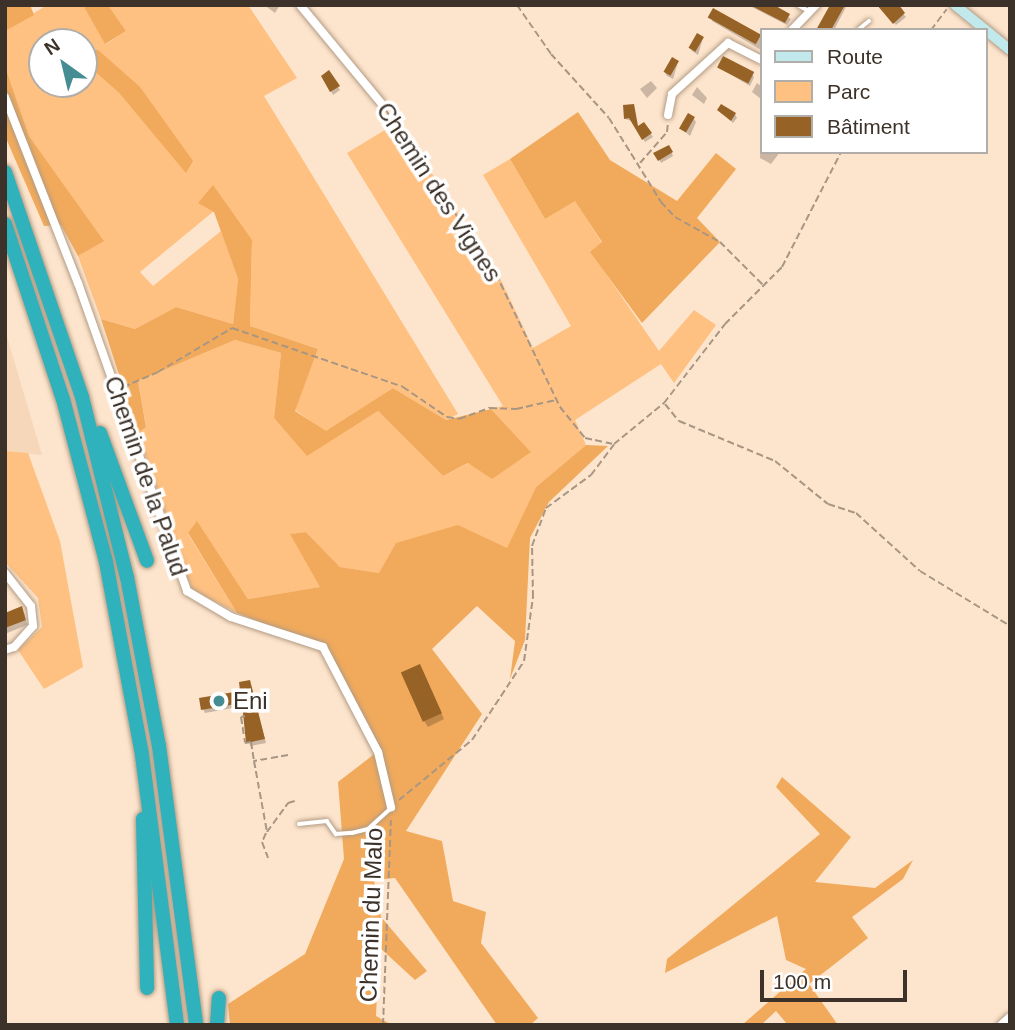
<!DOCTYPE html>
<html>
<head>
<meta charset="utf-8">
<style>
  body { margin:0 }
  #map { position:relative; width:1015px; height:1030px; overflow:hidden; background:#fde4cc; font-family:Helvetica,sans-serif }
  div>[style] { position:absolute }
  .built>* { inset:0; background:#f6d7b9 }
  .green>* { inset:0; background:#fec181 }
  .forest>* { inset:0; background:#f1aa5b }
  .shadow>* { inset:0; background:#0003 }
  .building>* { inset:0; background:#966225; transform-origin:0 0 }
  .path>* { height:2px; margin-top:-1px; transform-origin:0; background:repeating-linear-gradient(90deg,#a89684 0 7px,transparent 0 10.5px) }
  .roads { filter:drop-shadow(0 0 2px #b29b84) drop-shadow(0 0 2px #b29b84) }
  .service>* { height:3.5px; margin:-1.75px; padding:0 1.75px; transform-origin:1.75px; border-radius:1.75px; background:#fff }
  .minor>* { height:8px; margin:-4px; padding:0 4px; transform-origin:4px; border-radius:4px; background:#fff }
  .secondary>* { height:10px; margin:-5px; padding:0 5px; transform-origin:5px; border-radius:5px; background:#c1e8eb }
  .motorway>* { height:14px; margin:-7px; padding:0 7px; transform-origin:7px; border-radius:7px; background:#2fb2bb }
  .dots>* { width:19px; height:19px; translate:-50% -50%; box-sizing:border-box; border:4px solid #fff; border-radius:50% }
  span { translate:-50% -50%; white-space:nowrap; text-align:center; line-height:1.15; -webkit-text-stroke:7px #fff; paint-order:stroke }
  .street-label { font-size:24px; color:#3c3229 }
  .poi-label { font-size:24px; color:#3c3229 }
  .left { translate:0 -50%; text-align:left }
  .frame { position:absolute; inset:0; border:7px solid #3c3229; pointer-events:none }
  .legend { position:absolute; left:760px; top:28px; width:228px; height:126px; box-sizing:border-box; background:#fff; border:2px solid #b1ada9; margin:0; padding:9px 12px; list-style:none; font-size:21px; color:#3c3229 }
  .legend li { display:flex; align-items:center; gap:14px; height:35px }
  .legend b { width:35px; border:2px solid #b1ada9 }
  .north { position:absolute; left:28px; top:28px; width:70px; height:70px; box-sizing:border-box; background:#fff; border:2px solid #b1ada9; border-radius:50%; rotate:326deg; font-size:19px; font-weight:700; line-height:28px; text-align:center; color:#3c3229 }
  .north::after { content:''; display:block; margin:auto; width:24px; height:32px; background:#458d92; clip-path:polygon(50% 0,100% 100%,50% 72%,0 100%) }
  .scale { position:absolute; left:760px; top:970px; width:147px; height:32px; box-sizing:border-box; border:4px solid #3c3229; border-top:0; padding-left:9px; font-size:21px; line-height:24px; white-space:nowrap; color:#3c3229; -webkit-text-stroke:5px #fff; paint-order:stroke }
</style>
</head>
<body>
<div id="map">
  <div class="built">
    <i style="clip-path:polygon(5px 330px,42px 455px,5px 451px)"></i>
  </div>
  <div class="green">
    <i style="clip-path:polygon(evenodd,47px 5px,83px 5px,106px 44px,126px 31px,108px 5px,248px 5px,297px 78px,264px 96px,458px 414px,446px 420px,393px 388px,326px 432px,295px 410px,318px 349px,250px 326px,252px 240px,214px 211px,140px 272px,153px 286px,221px 231px,238px 279px,233px 324px,176px 307px,135px 329px,101px 319px,78px 256px,103px 240px,29px 136px,5px 66px,5px 31px,47px 5px,42px 42px,84px 42px,84px 61px,97px 49px,186px 172px,119px 93px,84px 62px,84px 84px,42px 84px,42px 42px)"></i>
    <i style="clip-path:polygon(398px 122px,498px 274px,533px 348px,571px 326px,483px 175px,510px 159px,545px 219px,575px 200px,602px 243px,591px 252px,659px 351px,694px 310px,716px 325px,674px 383px,661px 364px,575px 420px,586px 445px,536px 487px,507px 549px,379px 573px,340px 567px,306px 532px,291px 534px,321px 587px,248px 599px,197px 522px,188px 534px,237px 613px,193px 590px,183px 568px,138px 433px,146px 426px,138px 381px,235px 340px,281px 353px,274px 418px,307px 455px,378px 411px,443px 476px,469px 463px,530px 451px,491px 409px,503px 406px,347px 153px)"></i>
    <i style="clip-path:polygon(5px 451px,28px 453px,60px 541px,83px 667px,44px 689px,18px 650px,42px 627px,38px 598px,5px 562px)"></i>
  </div>
  <div class="forest">
    <i style="clip-path:polygon(5px 5px,30px 5px,34px 15px,5px 31px)"></i>
    <i style="clip-path:polygon(83px 5px,108px 5px,126px 31px,105px 44px)"></i>
    <i style="clip-path:polygon(97px 49px,140px 87px,193px 161px,186px 173px,119px 93px,84px 62px)"></i>
    <i style="clip-path:polygon(5px 66px,29px 136px,104px 241px,78px 256px,61px 225px,44px 226px,5px 136px)"></i>
    <i style="clip-path:polygon(578px 112px,610px 160px,677px 201px,716px 153px,736px 169px,697px 218px,720px 242px,642px 323px,590px 252px,602px 242px,575px 201px,545px 219px,510px 159px)"></i>
    <i style="clip-path:polygon(213px 185px,252px 240px,250px 326px,318px 349px,295px 411px,326px 431px,393px 388px,446px 420px,491px 409px,531px 452px,492px 479px,468px 463px,443px 476px,378px 411px,307px 456px,274px 418px,281px 353px,235px 340px,138px 381px,146px 427px,138px 433px,101px 319px,135px 329px,176px 307px,233px 324px,238px 279px,214px 212px,198px 203px)"></i>
    <i style="clip-path:polygon(586px 445px,608px 446px,549px 502px,530px 538px,525px 640px,510px 679px,515px 641px,477px 606px,432px 649px,482px 714px,406px 831px,442px 841px,453px 901px,486px 912px,481px 943px,538px 1018px,530px 1025px,497px 1025px,395px 878px,374px 880px,381px 917px,427px 971px,415px 980px,379px 947px,376px 1016px,392px 1025px,230px 1025px,228px 1004px,305px 954px,344px 859px,338px 782px,377px 752px,323px 647px,237px 613px,188px 533px,197px 521px,248px 599px,320px 587px,290px 534px,306px 532px,340px 567px,379px 573px,396px 543px,458px 525px,507px 548px,536px 487px)"></i>
    <i style="clip-path:polygon(782px 777px,851px 837px,815px 882px,875px 888px,913px 860px,903px 879px,852px 917px,868px 938px,809px 984px,838px 1025px,788px 1025px,776px 1011px,761px 1025px,742px 1025px,806px 969px,786px 960px,777px 916px,665px 973px,667px 959px,820px 834px,776px 787px)"></i>
  </div>
  <div class="shadow">
    <i style="clip-path:polygon(264px 5px,280px 5px,275px 13px)"></i>
    <i style="clip-path:polygon(748px 5px,771px 5px,791px 19px,787px 25px)"></i>
    <i style="clip-path:polygon(832px 5px,847px 5px,834px 30px,828px 30px)"></i>
    <i style="clip-path:polygon(894px 5px,906px 17px,896px 25px,884px 12px)"></i>
    <i style="clip-path:polygon(714px 11px,761px 37px,761px 50px,712px 21px)"></i>
    <i style="clip-path:polygon(703px 38px,698px 55px,692px 51px,690px 48px)"></i>
    <i style="clip-path:polygon(678px 62px,673px 79px,667px 76px,665px 73px)"></i>
    <i style="clip-path:polygon(718px 67px,752px 74px,754px 77px,750px 86px)"></i>
    <i style="clip-path:polygon(329px 73px,340px 90px,333px 95px,323px 76px)"></i>
    <i style="clip-path:polygon(651px 81px,657px 88px,647px 98px,640px 89px)"></i>
    <i style="clip-path:polygon(757px 83px,761px 86px,761px 99px,752px 92px)"></i>
    <i style="clip-path:polygon(697px 87px,707px 98px,704px 104px,692px 95px)"></i>
    <i style="clip-path:polygon(633px 106px,638px 128px,644px 124px,653px 137px,645px 142px,632px 121px,625px 119px)"></i>
    <i style="clip-path:polygon(719px 110px,735px 114px,737px 118px,733px 123px)"></i>
    <i style="clip-path:polygon(693px 118px,696px 122px,690px 136px,682px 129px)"></i>
    <i style="clip-path:polygon(761px 143px,761px 152px,780px 152px,771px 164px,760px 158px)"></i>
    <i style="clip-path:polygon(669px 147px,673px 156px,661px 163px,656px 153px)"></i>
    <i style="clip-path:polygon(24px 613px,27px 625px,5px 634px,5px 615px)"></i>
    <i style="clip-path:polygon(423px 672px,444px 719px,428px 727px,424px 721px)"></i>
    <i style="clip-path:polygon(251px 686px,266px 743px,250px 746px,244px 706px,205px 713px,203px 709px)"></i>
  </div>
  <div class="building">
    <i style="clip-path:polygon(750px 5px,774px 5px,790px 14px,785px 23px)"></i>
    <i style="clip-path:polygon(830px 5px,845px 5px,831px 30px,816px 30px)"></i>
    <i style="clip-path:polygon(877px 5px,899px 5px,905px 13px,893px 24px)"></i>
    <i style="left:713px;top:8px;width:55px;height:11px;rotate:29deg"></i>
    <i style="left:697px;top:33px;width:8px;height:17px;rotate:30deg"></i>
    <i style="left:723px;top:56px;width:35px;height:13px;rotate:27deg"></i>
    <i style="left:672px;top:57px;width:8px;height:17px;rotate:30deg"></i>
    <i style="clip-path:polygon(329px 70px,340px 86px,330px 92px,321px 76px)"></i>
    <i style="clip-path:polygon(634px 104px,638px 126px,644px 122px,652px 133px,642px 140px,629px 118px,624px 119px,623px 105px)"></i>
    <i style="clip-path:polygon(721px 104px,736px 113px,731px 121px,717px 110px)"></i>
    <i style="left:688px;top:113px;width:8px;height:18px;rotate:30deg"></i>
    <i style="clip-path:polygon(669px 145px,673px 152px,658px 161px,653px 153px)"></i>
    <i style="clip-path:polygon(22px 606px,26px 620px,5px 628px,5px 613px)"></i>
    <i style="left:420px;top:664px;width:54px;height:21px;rotate:66deg"></i>
    <i style="clip-path:polygon(250px 680px,265px 739px,246px 743px,242px 703px,201px 710px,199px 698px,240px 691px,239px 682px)"></i>
  </div>
  <div class="path">
    <i style="left:517px;top:5px;width:60px;rotate:55.2deg"></i>
    <i style="left:551px;top:54px;width:86px;rotate:47.8deg"></i>
    <i style="left:609px;top:118px;width:99px;rotate:58.2deg"></i>
    <i style="left:661px;top:202px;width:21px;rotate:47deg"></i>
    <i style="left:675px;top:217px;width:51px;rotate:29.1deg"></i>
    <i style="left:720px;top:242px;width:62px;rotate:45deg"></i>
    <i style="left:931px;top:30px;width:26px;rotate:-53deg"></i>
    <i style="left:385px;top:109px;width:199px;rotate:56.1deg"></i>
    <i style="left:496px;top:274px;width:148px;rotate:64.3deg"></i>
    <i style="left:560px;top:407px;width:40px;rotate:51deg"></i>
    <i style="left:585px;top:438px;width:29px;rotate:12deg"></i>
    <i style="left:640px;top:163px;width:41px;rotate:-48.9deg"></i>
    <i style="left:667px;top:132px;width:9px;rotate:-84deg"></i>
    <i style="left:123px;top:387px;width:38px;rotate:-23deg"></i>
    <i style="left:158px;top:372px;width:86px;rotate:-30.7deg"></i>
    <i style="left:232px;top:328px;width:181px;rotate:19deg"></i>
    <i style="left:403px;top:387px;width:53px;rotate:34.3deg"></i>
    <i style="left:447px;top:417px;width:12px;rotate:9deg"></i>
    <i style="left:459px;top:419px;width:33px;rotate:-20deg"></i>
    <i style="left:490px;top:408px;width:26px;rotate:2deg"></i>
    <i style="left:516px;top:409px;width:41px;rotate:-12.7deg"></i>
    <i style="left:665px;top:404px;width:22px;rotate:51deg"></i>
    <i style="left:679px;top:421px;width:104px;rotate:22.6deg"></i>
    <i style="left:775px;top:461px;width:68px;rotate:39.1deg"></i>
    <i style="left:828px;top:504px;width:29px;rotate:18deg"></i>
    <i style="left:856px;top:513px;width:86px;rotate:42.2deg"></i>
    <i style="left:920px;top:571px;width:105px;rotate:31.4deg"></i>
    <i style="left:245px;top:716px;width:4px;rotate:166deg"></i>
    <i style="left:241px;top:717px;width:26px;rotate:81deg"></i>
    <i style="left:245px;top:743px;width:6px;rotate:-9deg"></i>
    <i style="left:251px;top:742px;width:18px;rotate:81deg"></i>
    <i style="left:288px;top:755px;width:35px;rotate:170deg"></i>
    <i style="left:254px;top:761px;width:72px;rotate:79.6deg"></i>
    <i style="left:267px;top:832px;width:36px;rotate:-54deg"></i>
    <i style="left:288px;top:803px;width:7px;rotate:-16deg"></i>
    <i style="left:399px;top:800px;width:94px;rotate:-39.4deg"></i>
    <i style="left:472px;top:740px;width:95px;rotate:-56.6deg"></i>
    <i style="left:524px;top:661px;width:65px;rotate:-82deg"></i>
    <i style="left:533px;top:597px;width:51px;rotate:-91.1deg"></i>
    <i style="left:532px;top:546px;width:40px;rotate:-69.8deg"></i>
    <i style="left:546px;top:508px;width:56px;rotate:-36.3deg"></i>
    <i style="left:591px;top:475px;width:39px;rotate:-53deg"></i>
    <i style="left:614px;top:444px;width:65px;rotate:-39.4deg"></i>
    <i style="left:664px;top:403px;width:100px;rotate:-52.3deg"></i>
    <i style="left:725px;top:324px;width:81px;rotate:-45deg"></i>
    <i style="left:782px;top:267px;width:129px;rotate:-62.8deg"></i>
    <i style="left:266px;top:833px;width:10px;rotate:114deg"></i>
    <i style="left:262px;top:842px;width:17px;rotate:69deg"></i>
    <i style="left:383px;top:1025px;width:205px;rotate:-87.8deg"></i>
  </div>
  <div class="roads">
    <div class="service">
      <i style="left:798px;top:5px;width:10px;rotate:29deg"></i>
      <i style="left:858px;top:30px;width:14px;rotate:-39deg"></i>
      <i style="left:299px;top:824px;width:28px;rotate:-6deg"></i>
      <i style="left:327px;top:821px;width:16px;rotate:55deg"></i>
      <i style="left:336px;top:834px;width:16px;rotate:-4deg"></i>
      <i style="left:352px;top:833px;width:16px;rotate:-14deg"></i>
      <i style="left:368px;top:829px;width:30px;rotate:-42deg"></i>
    </div>
    <div class="minor">
      <i style="left:300px;top:5px;width:127px;rotate:50.4deg"></i>
      <i style="left:792px;top:30px;width:35px;rotate:-46deg"></i>
      <i style="left:5px;top:97px;width:200px;rotate:68.6deg"></i>
      <i style="left:78px;top:283px;width:327px;rotate:70.5deg"></i>
      <i style="left:187px;top:591px;width:51px;rotate:30.6deg"></i>
      <i style="left:231px;top:617px;width:97px;rotate:18.1deg"></i>
      <i style="left:323px;top:647px;width:119px;rotate:62.4deg"></i>
      <i style="left:378px;top:752px;width:57px;rotate:76.7deg"></i>
      <i style="left:668px;top:115px;width:21px;rotate:-79deg"></i>
      <i style="left:672px;top:94px;width:76px;rotate:-42.3deg"></i>
      <i style="left:728px;top:43px;width:37px;rotate:27deg"></i>
      <i style="left:5px;top:573px;width:42px;rotate:51.8deg"></i>
      <i style="left:31px;top:606px;width:20px;rotate:84deg"></i>
      <i style="left:33px;top:626px;width:28px;rotate:132deg"></i>
      <i style="left:14px;top:647px;width:9px;rotate:162deg"></i>
      <i style="left:1001px;top:1025px;width:12px;rotate:-42deg"></i>
    </div>
    <div class="secondary">
      <i style="left:955px;top:5px;width:71px;rotate:39.3deg"></i>
    </div>
    <div class="motorway">
      <i style="left:5px;top:172px;width:238px;rotate:71.1deg"></i>
      <i style="left:82px;top:397px;width:186px;rotate:76deg"></i>
      <i style="left:127px;top:577px;width:172px;rotate:79.3deg"></i>
      <i style="left:159px;top:746px;width:281px;rotate:82.4deg"></i>
      <i style="left:5px;top:224px;width:184px;rotate:71.7deg"></i>
      <i style="left:63px;top:399px;width:169px;rotate:75.2deg"></i>
      <i style="left:106px;top:562px;width:196px;rotate:79.4deg"></i>
      <i style="left:142px;top:755px;width:272px;rotate:82.6deg"></i>
      <i style="left:100px;top:433px;width:136px;rotate:69.8deg"></i>
      <i style="left:143px;top:819px;width:169px;rotate:88.6deg"></i>
      <i style="left:217px;top:1025px;width:27px;rotate:-86deg"></i>
    </div>
  </div>
  <div class="dots">
    <i style="left:219px;top:701px;background:#458d92"></i>
  </div>
  <div class="street-label">
    <span style="left:439px;top:192px;rotate:57deg">Chemin des Vignes</span>
    <span style="left:146px;top:476px;rotate:71deg">Chemin de la Palud</span>
    <span style="left:371px;top:915px;rotate:-88deg">Chemin du Malo</span>
  </div>
  <div class="poi-label">
    <span class="left" style="left:233px;top:701px">Eni</span>
  </div>
  <div class="frame"></div>
  <ul class="legend">
  <li><b style="height:9px;background:#c1e8eb"></b>Route</li>
  <li><b style="height:19px;background:#fec181"></b>Parc</li>
  <li><b style="height:19px;background:#966225"></b>Bâtiment</li>
  </ul>
  <div class="north">N</div>
  <div class="scale">100 m</div>
</div>
</body>
</html>
